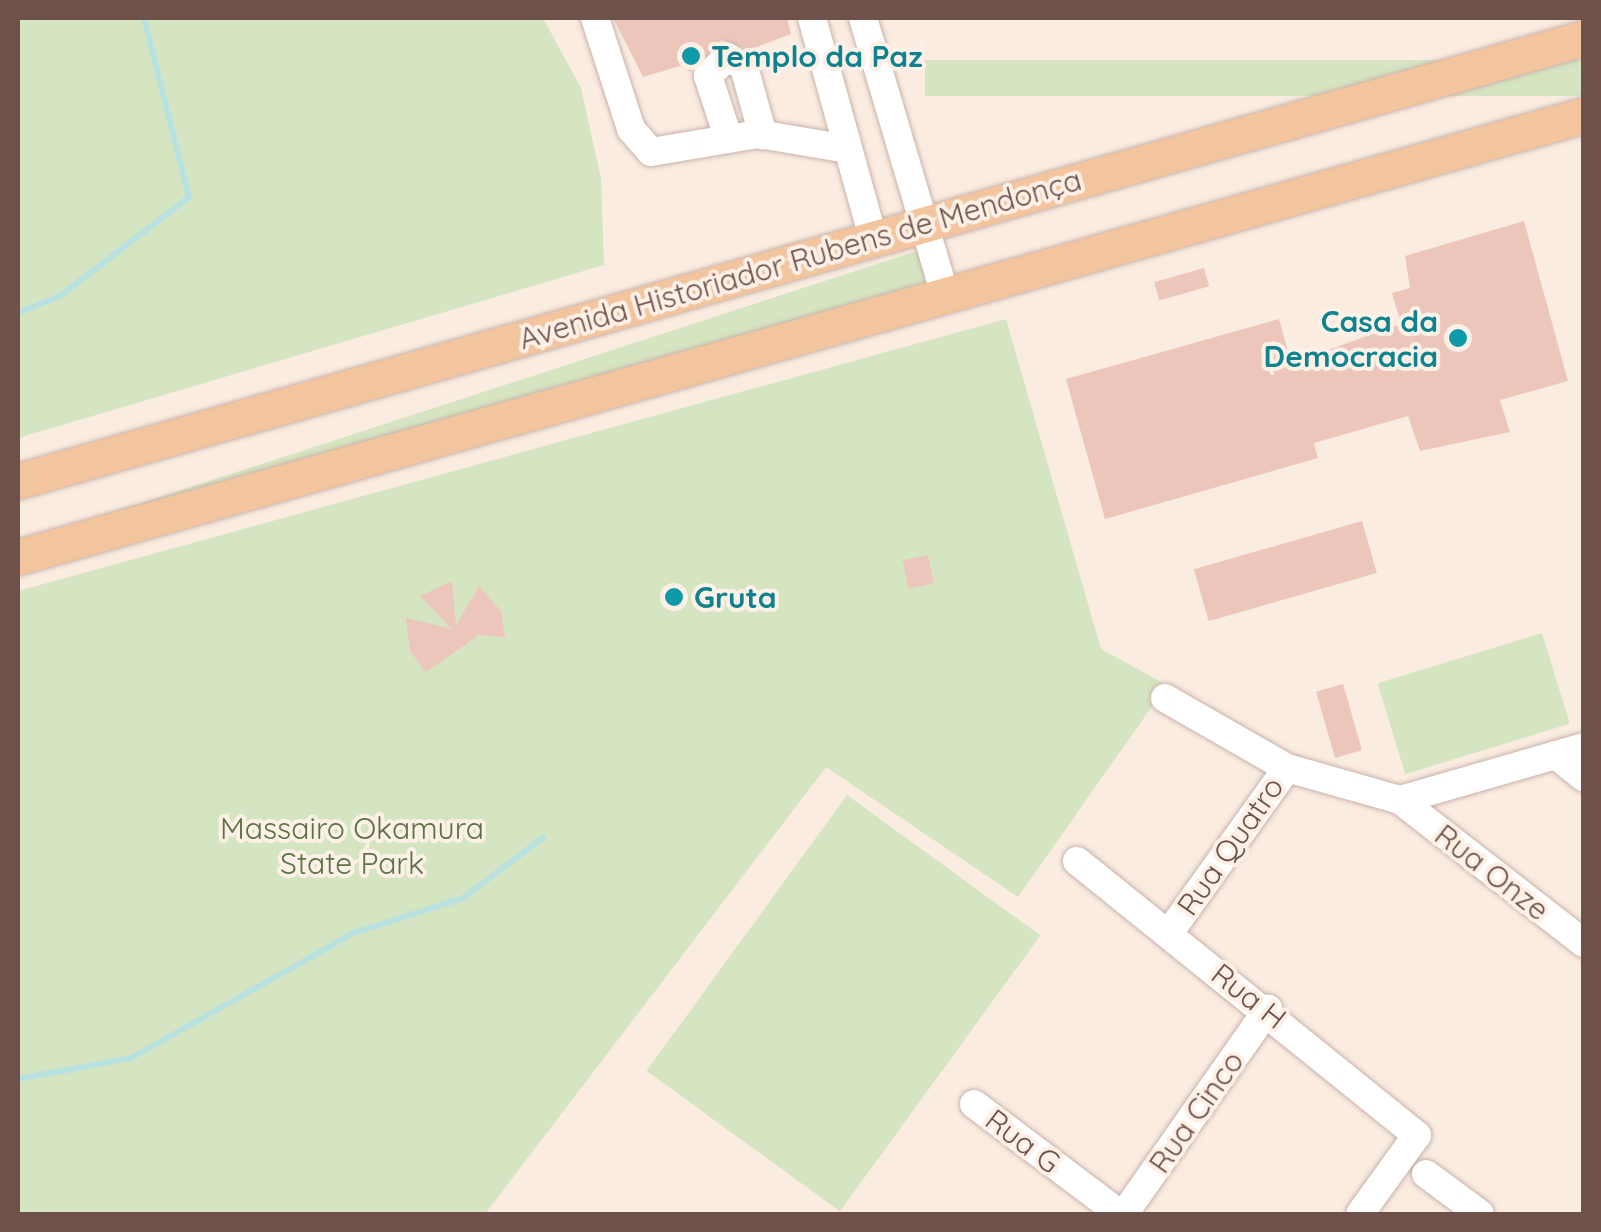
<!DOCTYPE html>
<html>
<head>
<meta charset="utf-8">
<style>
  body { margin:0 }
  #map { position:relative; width:1601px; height:1232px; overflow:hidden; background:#faece1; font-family:Quicksand,sans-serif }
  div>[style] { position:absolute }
  .green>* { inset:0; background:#d6e5c1; transform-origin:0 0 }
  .stream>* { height:6px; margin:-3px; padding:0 3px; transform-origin:3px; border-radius:3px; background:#b8e1e0 }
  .building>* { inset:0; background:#ecc6bb; transform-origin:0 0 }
  .roads { filter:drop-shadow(0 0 2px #c9b2a9) drop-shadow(0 0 2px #c9b2a9) }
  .minor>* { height:28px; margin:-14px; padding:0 14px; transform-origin:14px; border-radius:14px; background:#fff }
  .major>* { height:35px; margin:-17.5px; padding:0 17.5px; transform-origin:17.5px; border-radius:17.5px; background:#f3c59e }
  .dots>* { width:28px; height:28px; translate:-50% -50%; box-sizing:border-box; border:5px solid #fdf0e7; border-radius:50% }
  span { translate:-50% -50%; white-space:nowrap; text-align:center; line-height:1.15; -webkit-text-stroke:8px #fdf0e7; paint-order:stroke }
  .culture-label { font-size:30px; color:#0d838f; font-weight:700 }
  .left { translate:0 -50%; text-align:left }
  .right { translate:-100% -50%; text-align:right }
  .street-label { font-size:30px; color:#6e514a }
  .park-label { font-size:30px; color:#5a7344 }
  .frame { position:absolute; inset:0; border:20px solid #6e514a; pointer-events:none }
</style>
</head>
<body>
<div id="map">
  <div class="green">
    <i style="clip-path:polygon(18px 18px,543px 18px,581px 88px,601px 178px,604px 265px,18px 438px)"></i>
    <i style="left:1583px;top:60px;width:36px;height:658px;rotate:90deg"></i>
    <i style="left:917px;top:251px;width:32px;height:933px;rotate:72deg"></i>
    <i style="clip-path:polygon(1006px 319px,1101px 649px,1167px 685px,1018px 897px,826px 767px,485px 1214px,18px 1214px,18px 591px)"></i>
    <i style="left:1542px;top:633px;width:95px;height:172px;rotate:73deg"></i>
    <i style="left:847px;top:795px;width:239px;height:341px;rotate:36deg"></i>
  </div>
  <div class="stream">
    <i style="left:18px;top:313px;width:45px;rotate:-22deg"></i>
    <i style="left:60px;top:296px;width:163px;rotate:-37.5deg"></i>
    <i style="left:189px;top:197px;width:185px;rotate:-104.1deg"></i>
    <i style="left:18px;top:1079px;width:115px;rotate:-10.5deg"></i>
    <i style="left:131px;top:1058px;width:256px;rotate:-29.3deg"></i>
    <i style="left:354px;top:933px;width:114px;rotate:-17.8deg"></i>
    <i style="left:463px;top:898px;width:101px;rotate:-37deg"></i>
  </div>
  <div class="building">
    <i style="clip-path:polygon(613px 18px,787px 18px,791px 34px,749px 50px,722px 40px,691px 72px,680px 66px,643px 77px)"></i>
    <i style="clip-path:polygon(1524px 221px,1568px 381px,1500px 400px,1510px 432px,1420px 451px,1408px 416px,1314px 443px,1318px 458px,1105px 519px,1066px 379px,1279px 319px,1291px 363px,1401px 324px,1392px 293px,1410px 288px,1405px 256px)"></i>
    <i style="left:1204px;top:268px;width:19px;height:52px;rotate:74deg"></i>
    <i style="left:1362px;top:521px;width:54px;height:175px;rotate:74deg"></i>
    <i style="left:928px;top:555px;width:29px;height:26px;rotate:78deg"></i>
    <i style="clip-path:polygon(452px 581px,456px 625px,479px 586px,501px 611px,505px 637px,479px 635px,426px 672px,410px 651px,406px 618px,452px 629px,420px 596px)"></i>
    <i style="left:680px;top:585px;width:20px;height:19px;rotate:75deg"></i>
    <i style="left:1343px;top:684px;width:69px;height:28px;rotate:74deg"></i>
  </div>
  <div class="roads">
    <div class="minor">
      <i style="left:595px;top:18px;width:117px;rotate:72deg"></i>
      <i style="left:631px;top:129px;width:30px;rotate:49deg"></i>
      <i style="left:651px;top:152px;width:109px;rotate:-9.5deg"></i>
      <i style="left:759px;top:134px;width:90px;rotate:9.6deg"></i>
      <i style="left:812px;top:18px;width:228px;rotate:74.5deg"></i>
      <i style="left:863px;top:18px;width:288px;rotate:73.5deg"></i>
      <i style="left:728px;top:137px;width:64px;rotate:-108.2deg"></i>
      <i style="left:708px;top:76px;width:27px;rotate:-45deg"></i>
      <i style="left:727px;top:57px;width:20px;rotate:30deg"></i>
      <i style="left:744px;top:67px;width:71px;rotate:74.4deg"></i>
      <i style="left:1165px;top:698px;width:141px;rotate:29.8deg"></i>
      <i style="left:1556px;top:755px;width:36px;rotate:39deg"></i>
      <i style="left:1400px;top:800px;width:233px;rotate:37.9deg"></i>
      <i style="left:1077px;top:861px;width:437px;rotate:38.9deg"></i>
      <i style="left:1417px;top:1135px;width:97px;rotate:125.8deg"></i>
      <i style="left:1169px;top:933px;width:203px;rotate:-54.4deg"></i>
      <i style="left:1287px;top:768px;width:117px;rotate:15.8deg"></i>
      <i style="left:1400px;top:800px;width:191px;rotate:-16.1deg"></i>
      <i style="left:974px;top:1104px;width:183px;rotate:37deg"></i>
      <i style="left:1426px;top:1174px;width:67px;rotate:36.5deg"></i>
      <i style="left:1124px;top:1214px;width:251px;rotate:-54.9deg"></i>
    </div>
    <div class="major">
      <i style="left:18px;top:481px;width:1627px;rotate:-15.8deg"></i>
      <i style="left:18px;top:557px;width:1627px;rotate:-15.76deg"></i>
    </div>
  </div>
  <div class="dots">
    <i style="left:691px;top:56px;background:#0f9aa8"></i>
    <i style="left:1458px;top:338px;background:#0f9aa8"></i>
    <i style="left:674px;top:597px;background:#0f9aa8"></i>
  </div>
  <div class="culture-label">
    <span class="left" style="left:711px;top:56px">Templo da Paz</span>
    <span class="right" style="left:1438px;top:338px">Casa da<br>Democracia</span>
    <span class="left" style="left:694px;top:597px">Gruta</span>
  </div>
  <div class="street-label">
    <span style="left:800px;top:259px;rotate:-16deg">Avenida Historiador Rubens de Mendonça</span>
    <span style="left:1230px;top:846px;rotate:-55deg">Rua Quatro</span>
    <span style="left:1492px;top:872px;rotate:38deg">Rua Onze</span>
    <span style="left:1249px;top:996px;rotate:38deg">Rua H</span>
    <span style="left:1196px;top:1112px;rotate:-55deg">Rua Cinco</span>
    <span style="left:1023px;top:1141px;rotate:37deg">Rua G</span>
  </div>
  <div class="park-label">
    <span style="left:352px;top:845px">Massairo Okamura<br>State Park</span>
  </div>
  <div class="frame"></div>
</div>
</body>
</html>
